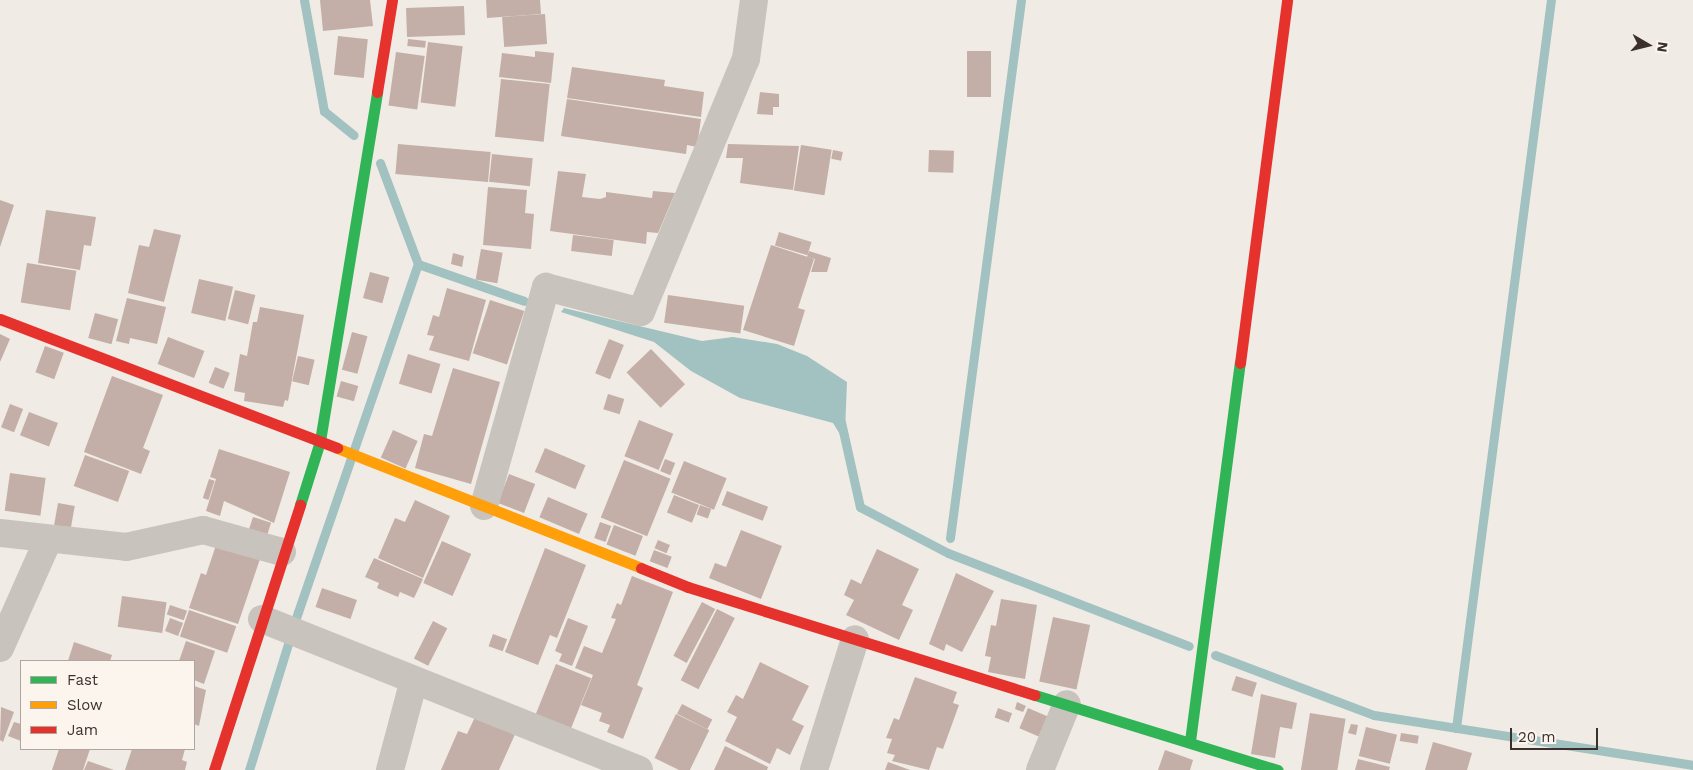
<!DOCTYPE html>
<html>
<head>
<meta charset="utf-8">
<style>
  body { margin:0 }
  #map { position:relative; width:1693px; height:770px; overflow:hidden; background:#f0ebe5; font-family:"Work Sans",sans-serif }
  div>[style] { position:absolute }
  .water>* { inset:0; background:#a1c2c1 }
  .stream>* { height:9px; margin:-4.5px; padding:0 4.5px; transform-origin:4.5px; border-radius:4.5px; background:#a1c2c1 }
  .building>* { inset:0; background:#c3afa7; transform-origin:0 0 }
  .street>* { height:28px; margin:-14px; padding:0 14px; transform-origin:14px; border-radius:14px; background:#c9c3be }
  .fast>* { height:11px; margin:-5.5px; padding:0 5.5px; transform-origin:5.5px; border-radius:5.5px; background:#30b455 }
  .slow>* { height:11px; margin:-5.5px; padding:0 5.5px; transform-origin:5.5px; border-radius:5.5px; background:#ff9f0a }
  .jam>* { height:11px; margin:-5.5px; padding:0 5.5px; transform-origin:5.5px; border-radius:5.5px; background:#e5322d }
  span { translate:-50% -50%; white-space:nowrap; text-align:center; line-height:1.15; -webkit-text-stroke:4px #fbf5ee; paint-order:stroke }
  .legend { position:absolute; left:20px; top:660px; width:175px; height:90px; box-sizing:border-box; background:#fbf5ee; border:1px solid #aea6a0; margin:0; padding:6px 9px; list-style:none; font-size:15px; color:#3b302b }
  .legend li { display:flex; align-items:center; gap:10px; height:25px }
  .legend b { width:25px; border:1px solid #aea6a0 }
  .north { position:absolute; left:1623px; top:20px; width:50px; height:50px; -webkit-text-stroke:4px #fbf5ee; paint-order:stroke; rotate:98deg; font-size:14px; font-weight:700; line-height:20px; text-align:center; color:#3b302b }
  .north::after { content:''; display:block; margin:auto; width:18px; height:22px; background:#3b302b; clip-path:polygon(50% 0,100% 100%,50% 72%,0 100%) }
  .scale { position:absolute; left:1510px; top:728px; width:88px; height:22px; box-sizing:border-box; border:2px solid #3b302b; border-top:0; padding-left:6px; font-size:15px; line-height:18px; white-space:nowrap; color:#3b302b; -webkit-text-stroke:4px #fbf5ee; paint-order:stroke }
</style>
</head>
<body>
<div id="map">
  <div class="water">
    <i style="clip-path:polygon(564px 308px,702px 341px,733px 337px,777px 344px,807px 356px,847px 382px,845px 431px,841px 436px,833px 423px,740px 398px,691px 371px,654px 342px,561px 312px)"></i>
  </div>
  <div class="stream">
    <i style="left:304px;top:0;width:113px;rotate:79.8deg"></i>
    <i style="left:324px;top:111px;width:38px;rotate:39deg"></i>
    <i style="left:418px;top:264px;width:112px;rotate:19.2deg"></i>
    <i style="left:841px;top:422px;width:87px;rotate:77.4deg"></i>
    <i style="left:860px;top:507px;width:99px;rotate:27.6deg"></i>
    <i style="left:948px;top:553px;width:258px;rotate:21.1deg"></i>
    <i style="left:950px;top:538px;width:543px;rotate:-82.48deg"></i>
    <i style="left:1215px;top:655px;width:170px;rotate:20.7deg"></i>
    <i style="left:1374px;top:715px;width:323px;rotate:8.9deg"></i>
    <i style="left:1456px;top:728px;width:734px;rotate:-82.57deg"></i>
    <i style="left:249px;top:770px;width:165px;rotate:-72.8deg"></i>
    <i style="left:298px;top:612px;width:368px;rotate:-71deg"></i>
    <i style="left:418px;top:264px;width:108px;rotate:-110.6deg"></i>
  </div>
  <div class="building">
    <i style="clip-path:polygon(320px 0,370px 0,373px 26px,323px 31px)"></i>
    <i style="clip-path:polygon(486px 0,540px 0,541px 14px,487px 18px)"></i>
    <i style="left:464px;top:6px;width:29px;height:58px;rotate:88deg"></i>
    <i style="left:545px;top:14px;width:30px;height:43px;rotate:86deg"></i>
    <i style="left:338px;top:36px;width:30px;height:39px;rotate:6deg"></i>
    <i style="left:408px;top:39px;width:18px;height:7px;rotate:6deg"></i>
    <i style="left:428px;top:42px;width:35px;height:61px;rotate:7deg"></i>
    <i style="clip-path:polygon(535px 51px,554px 53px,551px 83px,499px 77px,502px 53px,535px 57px)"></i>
    <i style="left:967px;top:51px;width:24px;height:46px"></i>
    <i style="left:396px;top:52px;width:29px;height:54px;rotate:8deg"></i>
    <i style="clip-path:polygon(572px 67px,665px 80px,664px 86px,704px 92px,701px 117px,567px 98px)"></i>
    <i style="left:501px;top:79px;width:49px;height:58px;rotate:6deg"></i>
    <i style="clip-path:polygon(760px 92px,779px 94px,779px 107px,773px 107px,773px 115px,757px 114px)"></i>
    <i style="clip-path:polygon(567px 99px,701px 119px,697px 147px,687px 145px,686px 154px,561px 136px)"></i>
    <i style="left:398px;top:144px;width:93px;height:30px;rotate:5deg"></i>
    <i style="clip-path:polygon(728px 144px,799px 146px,793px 190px,740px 183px,743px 158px,726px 158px)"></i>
    <i style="left:801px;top:145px;width:31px;height:46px;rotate:9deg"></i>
    <i style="left:833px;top:150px;width:10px;height:9px;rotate:11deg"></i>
    <i style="left:929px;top:150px;width:25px;height:22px;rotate:2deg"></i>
    <i style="left:492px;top:154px;width:41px;height:28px;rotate:6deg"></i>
    <i style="clip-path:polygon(558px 171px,586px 174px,582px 197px,600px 199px,606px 197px,606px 192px,652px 198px,653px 191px,675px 193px,658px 233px,647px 232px,646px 244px,550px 231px)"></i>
    <i style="clip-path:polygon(488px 187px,527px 190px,525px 213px,534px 214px,531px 249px,483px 245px)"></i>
    <i style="clip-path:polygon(0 200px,14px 205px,0 247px)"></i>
    <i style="clip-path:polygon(46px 210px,96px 217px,91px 246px,84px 245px,80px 270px,38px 263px)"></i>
    <i style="clip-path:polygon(154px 229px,181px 235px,164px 302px,128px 293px,139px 245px,149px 247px)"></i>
    <i style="left:779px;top:232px;width:34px;height:14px;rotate:17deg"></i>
    <i style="left:573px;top:235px;width:41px;height:16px;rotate:7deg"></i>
    <i style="clip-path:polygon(771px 245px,814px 259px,798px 308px,805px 310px,794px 346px,743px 330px)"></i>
    <i style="left:481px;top:249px;width:22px;height:31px;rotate:10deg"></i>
    <i style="clip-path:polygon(809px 251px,831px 258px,827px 272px,811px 272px,815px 259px,807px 257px)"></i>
    <i style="clip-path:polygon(453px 253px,464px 256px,462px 267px,451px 264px)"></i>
    <i style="left:27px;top:263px;width:50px;height:40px;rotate:9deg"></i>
    <i style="left:370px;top:272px;width:20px;height:27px;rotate:15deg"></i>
    <i style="left:199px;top:279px;width:35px;height:35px;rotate:13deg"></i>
    <i style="clip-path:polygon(447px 288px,486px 300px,469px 361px,429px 350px,434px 336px,427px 335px,433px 315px,439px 317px)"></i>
    <i style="left:235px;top:290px;width:21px;height:30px;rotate:14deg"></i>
    <i style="left:668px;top:295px;width:77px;height:28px;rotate:8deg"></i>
    <i style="clip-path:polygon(127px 298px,166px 307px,157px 344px,130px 338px,129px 344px,116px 341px)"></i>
    <i style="left:490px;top:300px;width:36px;height:56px;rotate:18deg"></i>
    <i style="clip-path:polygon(260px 307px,304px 315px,288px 401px,285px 400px,283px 407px,244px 401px,245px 393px,234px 391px,240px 354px,247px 356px,253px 322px,257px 322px)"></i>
    <i style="left:95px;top:313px;width:24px;height:26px;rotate:15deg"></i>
    <i style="left:352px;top:332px;width:16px;height:39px;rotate:15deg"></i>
    <i style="clip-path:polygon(0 334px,10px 339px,0 362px)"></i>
    <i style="left:168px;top:337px;width:39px;height:29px;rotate:21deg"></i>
    <i style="left:609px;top:339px;width:16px;height:37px;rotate:22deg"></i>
    <i style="left:45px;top:346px;width:20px;height:28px;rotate:20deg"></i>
    <i style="left:651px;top:349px;width:49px;height:34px;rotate:46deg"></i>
    <i style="left:408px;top:354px;width:34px;height:31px;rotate:17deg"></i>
    <i style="left:298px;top:356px;width:17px;height:26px;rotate:13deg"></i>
    <i style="left:215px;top:367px;width:16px;height:17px;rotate:22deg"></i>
    <i style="clip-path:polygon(453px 368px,500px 382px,471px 484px,415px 468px,424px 434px,432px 436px)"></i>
    <i style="clip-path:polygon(112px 376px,163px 395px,143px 448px,150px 451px,141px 474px,84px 452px)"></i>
    <i style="left:341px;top:381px;width:18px;height:16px;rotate:16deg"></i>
    <i style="left:608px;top:394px;width:17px;height:16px;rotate:17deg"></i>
    <i style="left:10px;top:404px;width:14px;height:25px;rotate:21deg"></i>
    <i style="left:29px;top:412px;width:31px;height:25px;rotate:21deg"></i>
    <i style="left:639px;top:420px;width:37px;height:39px;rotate:22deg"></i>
    <i style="left:393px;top:430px;width:27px;height:30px;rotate:24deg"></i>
    <i style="left:545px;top:448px;width:44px;height:26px;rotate:23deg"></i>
    <i style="clip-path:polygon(219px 449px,290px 472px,274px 523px,224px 501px,220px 516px,206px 511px,216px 479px,210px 477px)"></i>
    <i style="left:85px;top:455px;width:47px;height:33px;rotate:20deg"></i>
    <i style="left:665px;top:459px;width:11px;height:13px;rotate:22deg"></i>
    <i style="left:624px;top:460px;width:50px;height:62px;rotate:22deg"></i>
    <i style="left:684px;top:461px;width:46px;height:34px;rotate:22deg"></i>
    <i style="left:10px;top:473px;width:36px;height:38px;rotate:8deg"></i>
    <i style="left:509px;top:474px;width:28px;height:31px;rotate:21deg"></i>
    <i style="left:209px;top:479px;width:6px;height:20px;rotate:18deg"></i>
    <i style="left:727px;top:491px;width:44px;height:15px;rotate:21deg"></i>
    <i style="left:674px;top:495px;width:27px;height:19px;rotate:22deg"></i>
    <i style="left:548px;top:497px;width:43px;height:22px;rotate:23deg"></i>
    <i style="clip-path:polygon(415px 500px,450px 516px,423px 578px,378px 558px,395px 518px,405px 522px)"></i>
    <i style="left:58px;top:503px;width:17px;height:23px;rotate:10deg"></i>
    <i style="left:700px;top:505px;width:12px;height:10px;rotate:20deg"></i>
    <i style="left:253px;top:517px;width:19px;height:13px;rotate:18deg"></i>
    <i style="left:600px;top:522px;width:12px;height:17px;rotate:20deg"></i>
    <i style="left:614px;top:525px;width:31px;height:21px;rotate:21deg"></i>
    <i style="clip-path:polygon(741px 530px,782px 546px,761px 599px,709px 578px,715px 563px,726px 567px)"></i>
    <i style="left:658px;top:540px;width:13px;height:9px;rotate:23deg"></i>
    <i style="left:442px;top:541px;width:32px;height:46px;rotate:24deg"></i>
    <i style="clip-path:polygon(216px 545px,260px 559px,238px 624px,189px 608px,201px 573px,206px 575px)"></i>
    <i style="clip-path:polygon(545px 548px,586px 565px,557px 638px,550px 635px,538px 665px,505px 652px)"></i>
    <i style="clip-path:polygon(877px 549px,919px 569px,902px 605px,913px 610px,899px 640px,846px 615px,854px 600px,844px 595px,851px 579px,861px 584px)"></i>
    <i style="left:654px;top:550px;width:19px;height:12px;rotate:21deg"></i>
    <i style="clip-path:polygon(374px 558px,423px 579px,414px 598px,400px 592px,398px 597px,377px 588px,379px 583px,365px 577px)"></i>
    <i style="clip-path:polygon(956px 573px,994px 591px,962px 652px,946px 644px,944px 651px,929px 644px)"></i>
    <i style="clip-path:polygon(632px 576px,673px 592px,637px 685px,643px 688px,623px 739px,607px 732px,610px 725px,599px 721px,602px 713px,581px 705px,593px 675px,575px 668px,584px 646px,602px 653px,616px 619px,611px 618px,617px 603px,621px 605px)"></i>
    <i style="left:322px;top:588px;width:37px;height:20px;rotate:19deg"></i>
    <i style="left:122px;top:596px;width:45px;height:31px;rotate:8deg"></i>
    <i style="clip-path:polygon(1001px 599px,1037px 605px,1025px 679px,988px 672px,991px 657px,985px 656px,991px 625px,996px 626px)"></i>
    <i style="left:702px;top:602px;width:15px;height:61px;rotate:28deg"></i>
    <i style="left:170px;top:605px;width:18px;height:10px;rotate:19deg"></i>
    <i style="left:717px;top:609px;width:20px;height:80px;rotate:27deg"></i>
    <i style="left:189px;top:610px;width:50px;height:28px;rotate:19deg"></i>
    <i style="left:1053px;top:617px;width:38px;height:66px;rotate:12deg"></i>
    <i style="left:170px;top:618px;width:14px;height:14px;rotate:21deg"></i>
    <i style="clip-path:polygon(568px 618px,588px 626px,572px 666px,559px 661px,562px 654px,555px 651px)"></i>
    <i style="left:433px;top:621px;width:16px;height:42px;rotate:27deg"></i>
    <i style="left:493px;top:634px;width:15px;height:13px;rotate:20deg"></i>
    <i style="clip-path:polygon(186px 641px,215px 651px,204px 684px,194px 680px,194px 661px,179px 661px)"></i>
    <i style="clip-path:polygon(74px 642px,112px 655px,110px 661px,68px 661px)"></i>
    <i style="clip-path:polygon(760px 662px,809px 686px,792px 720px,804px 726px,790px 755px,777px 748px,770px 764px,725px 741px,737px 717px,727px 712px,736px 695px,743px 699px)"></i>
    <i style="left:556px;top:664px;width:38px;height:59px;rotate:22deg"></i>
    <i style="left:1236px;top:676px;width:22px;height:15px;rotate:18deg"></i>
    <i style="clip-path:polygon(915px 677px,957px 692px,953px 703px,959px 705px,943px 749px,937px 747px,929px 770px,892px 761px,895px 755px,887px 753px,892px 739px,886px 738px,894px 718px,899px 720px)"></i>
    <i style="clip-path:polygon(194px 686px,206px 690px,199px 726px,194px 724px)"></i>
    <i style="clip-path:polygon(1261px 694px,1297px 703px,1292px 729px,1280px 727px,1275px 758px,1251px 754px)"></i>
    <i style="clip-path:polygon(1017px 702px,1026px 706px,1023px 712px,1015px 709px)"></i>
    <i style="left:682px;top:704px;width:34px;height:11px;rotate:27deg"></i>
    <i style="clip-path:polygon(1px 707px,14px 712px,3px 742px,0 740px)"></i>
    <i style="left:998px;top:708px;width:15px;height:10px;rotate:20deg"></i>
    <i style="left:1028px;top:708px;width:21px;height:22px;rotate:23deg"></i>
    <i style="left:1310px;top:713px;width:36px;height:58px;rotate:9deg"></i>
    <i style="left:676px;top:714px;width:37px;height:49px;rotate:26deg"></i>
    <i style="clip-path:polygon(476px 715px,516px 732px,499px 770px,441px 770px,458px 731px,467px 734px)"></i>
    <i style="clip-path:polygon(14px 722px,21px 724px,21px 741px,8px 736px)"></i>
    <i style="clip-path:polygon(1351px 724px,1358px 725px,1356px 735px,1348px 733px)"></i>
    <i style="left:1366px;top:727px;width:32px;height:30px;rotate:14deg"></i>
    <i style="left:1401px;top:733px;width:18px;height:8px;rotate:9deg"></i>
    <i style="clip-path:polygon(1433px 742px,1472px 753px,1467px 770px,1425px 770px)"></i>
    <i style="clip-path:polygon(725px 746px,768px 767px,767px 770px,714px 770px)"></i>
    <i style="clip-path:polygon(59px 749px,90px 749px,83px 770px,52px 770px)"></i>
    <i style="clip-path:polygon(132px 749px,185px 749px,182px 760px,187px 762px,185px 770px,125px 770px)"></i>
    <i style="clip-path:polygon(1165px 750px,1193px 760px,1190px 770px,1158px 770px)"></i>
    <i style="clip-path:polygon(1358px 759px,1390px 767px,1389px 770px,1355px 770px)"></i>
    <i style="clip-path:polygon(88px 761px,114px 770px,84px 770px)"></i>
    <i style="clip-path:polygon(888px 762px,910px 770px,885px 770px)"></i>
  </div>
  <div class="street">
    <i style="left:484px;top:506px;width:228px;rotate:-74.2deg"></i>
    <i style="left:546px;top:287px;width:98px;rotate:14.7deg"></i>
    <i style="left:641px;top:312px;width:274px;rotate:-67.5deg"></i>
    <i style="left:746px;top:59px;width:60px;rotate:-82.3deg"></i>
    <i style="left:0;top:533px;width:127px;rotate:6.3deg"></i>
    <i style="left:126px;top:547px;width:79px;rotate:-12.4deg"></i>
    <i style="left:203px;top:530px;width:82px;rotate:15.6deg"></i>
    <i style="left:262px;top:619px;width:406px;rotate:21.8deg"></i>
    <i style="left:0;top:648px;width:118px;rotate:-66deg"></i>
    <i style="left:390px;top:770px;width:93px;rotate:-75.1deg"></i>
    <i style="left:814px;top:770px;width:137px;rotate:-72.6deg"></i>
    <i style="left:1040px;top:770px;width:71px;rotate:-67.8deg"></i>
  </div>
  <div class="fast">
    <i style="left:300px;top:505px;width:67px;rotate:-72.6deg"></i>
    <i style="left:320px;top:441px;width:354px;rotate:-80.7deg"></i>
    <i style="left:1035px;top:695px;width:254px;rotate:17.2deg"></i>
    <i style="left:1190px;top:741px;width:381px;rotate:-82.5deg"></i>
  </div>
  <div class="slow">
    <i style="left:337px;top:448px;width:327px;rotate:21.5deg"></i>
  </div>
  <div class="jam">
    <i style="left:377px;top:92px;width:93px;rotate:-80.7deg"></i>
    <i style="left:0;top:319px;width:361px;rotate:20.9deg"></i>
    <i style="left:1240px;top:363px;width:366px;rotate:-82.6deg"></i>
    <i style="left:641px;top:568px;width:51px;rotate:22deg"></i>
    <i style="left:688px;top:587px;width:363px;rotate:17.3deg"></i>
    <i style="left:214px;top:770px;width:279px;rotate:-72deg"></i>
  </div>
  <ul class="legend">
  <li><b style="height:6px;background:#30b455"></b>Fast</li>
  <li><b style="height:6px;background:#ff9f0a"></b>Slow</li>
  <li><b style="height:6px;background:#e5322d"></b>Jam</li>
  </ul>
  <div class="north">N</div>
  <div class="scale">20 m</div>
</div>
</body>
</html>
